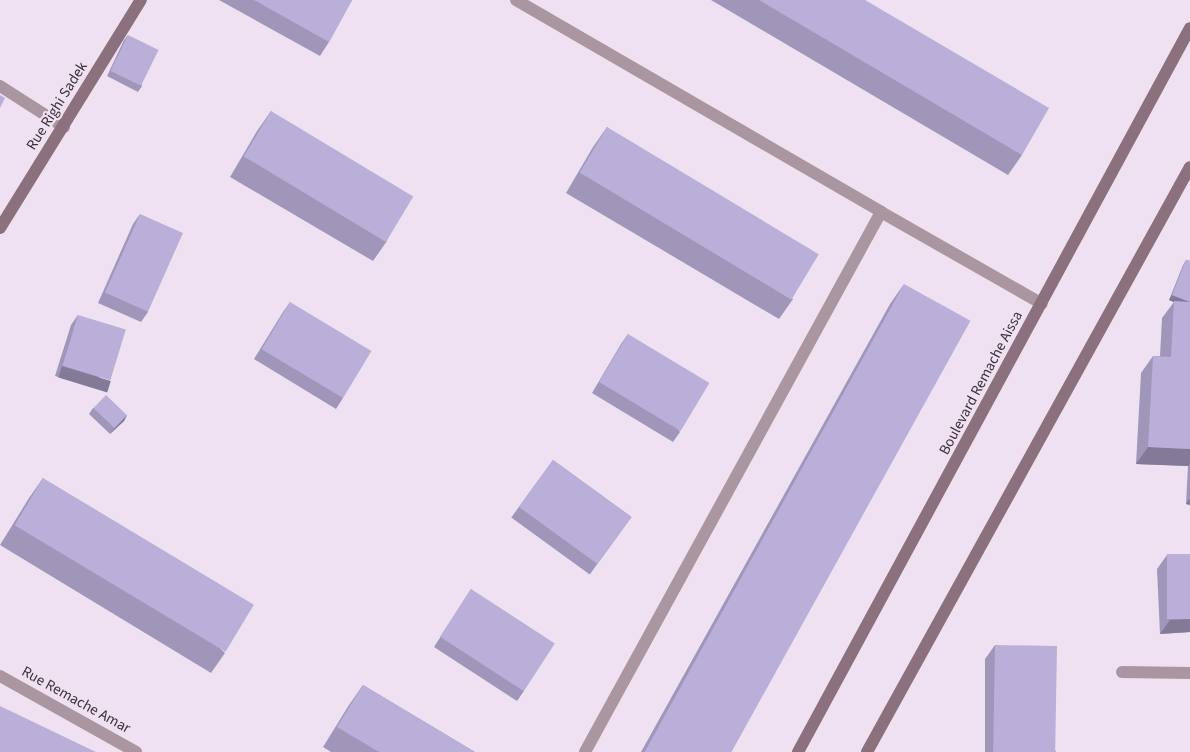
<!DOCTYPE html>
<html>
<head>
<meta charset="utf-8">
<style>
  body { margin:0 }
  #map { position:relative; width:1190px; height:752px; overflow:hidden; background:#f0e1f2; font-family:"Source Sans 3",sans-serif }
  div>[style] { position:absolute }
  .street>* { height:12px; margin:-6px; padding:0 6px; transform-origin:6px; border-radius:6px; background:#aa96a0 }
  .secondary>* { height:12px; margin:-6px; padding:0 6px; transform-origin:6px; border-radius:6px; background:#8b707e }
  .wall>* { inset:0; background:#9f96ba; transform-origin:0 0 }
  .shaded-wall>* { inset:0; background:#827a97; transform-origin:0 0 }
  .building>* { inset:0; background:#b9afd8; transform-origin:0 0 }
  span { translate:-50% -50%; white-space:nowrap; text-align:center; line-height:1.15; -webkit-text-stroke:4.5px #f0e1f2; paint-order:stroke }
  .street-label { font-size:15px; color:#383239 }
</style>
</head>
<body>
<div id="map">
  <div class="street">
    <i style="left:516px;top:0;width:422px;rotate:30.1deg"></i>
    <i style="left:0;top:86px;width:76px;rotate:32.6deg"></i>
    <i style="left:1122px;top:672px;width:68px;rotate:0.8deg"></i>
    <i style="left:0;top:676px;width:156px;rotate:29.2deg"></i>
    <i style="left:585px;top:752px;width:616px;rotate:-61.27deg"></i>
    <i style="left:881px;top:212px;width:185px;rotate:29.7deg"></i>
  </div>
  <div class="secondary">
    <i style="left:0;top:228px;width:268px;rotate:-58.3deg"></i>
    <i style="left:798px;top:752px;width:823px;rotate:-61.57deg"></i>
    <i style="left:867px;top:752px;width:668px;rotate:-61.1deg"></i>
  </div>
  <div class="wall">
    <i style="clip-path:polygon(219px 0,352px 0,329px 42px,320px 56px)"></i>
    <i style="clip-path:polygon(711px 0,865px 0,1022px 155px,1008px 175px)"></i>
    <i style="clip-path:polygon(128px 35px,142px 86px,138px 92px,107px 76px,124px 40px)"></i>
    <i style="clip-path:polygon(271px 111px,387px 241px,373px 261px,230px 177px,257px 131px)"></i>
    <i style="clip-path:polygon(607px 127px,793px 299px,779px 319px,566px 193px,593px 147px)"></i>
    <i style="clip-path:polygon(140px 214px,148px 312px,141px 322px,98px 303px,133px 224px)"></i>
    <i style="clip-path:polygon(1186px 260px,1190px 261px,1190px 505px,1186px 504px,1188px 466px,1136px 464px,1141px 373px,1153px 356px,1160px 356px,1162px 318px,1174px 302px,1169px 300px,1183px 265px)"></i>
    <i style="clip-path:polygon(904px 284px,731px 752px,641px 752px,890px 304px)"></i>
    <i style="clip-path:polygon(290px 302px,343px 398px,336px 409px,254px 359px,283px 312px)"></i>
    <i style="clip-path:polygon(78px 315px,104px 391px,55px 376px,71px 325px)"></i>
    <i style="clip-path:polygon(628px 334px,680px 432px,673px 442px,592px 393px,621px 344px)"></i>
    <i style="clip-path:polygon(93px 408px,127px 415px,124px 421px,110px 434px,89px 414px)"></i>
    <i style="left:553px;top:460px;width:97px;height:71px;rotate:36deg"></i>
    <i style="clip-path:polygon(43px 478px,225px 653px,211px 673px,0 545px,29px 498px)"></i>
    <i style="clip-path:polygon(1190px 554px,1190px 632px,1160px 634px,1157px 569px,1167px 555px)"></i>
    <i style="clip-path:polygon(471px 589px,524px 691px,517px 701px,434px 647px)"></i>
    <i style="clip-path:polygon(995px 645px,1056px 752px,985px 752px,985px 659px)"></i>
    <i style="clip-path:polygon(363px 685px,475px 752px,331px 752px,323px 747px,349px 705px)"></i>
  </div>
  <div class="shaded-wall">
    <i style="clip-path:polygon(1172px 295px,1190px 302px,1190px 309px,1169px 300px)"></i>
    <i style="left:62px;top:366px;width:51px;height:12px;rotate:17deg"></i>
    <i style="clip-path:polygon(127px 415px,124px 421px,110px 434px,114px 429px)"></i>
    <i style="clip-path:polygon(1148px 447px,1190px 449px,1190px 464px,1188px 466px,1136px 464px)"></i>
    <i style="clip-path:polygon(1190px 498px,1190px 505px,1186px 504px)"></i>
    <i style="clip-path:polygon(1190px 619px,1190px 632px,1160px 634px,1170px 620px)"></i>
  </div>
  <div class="building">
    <i style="clip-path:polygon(254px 0,352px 0,329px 42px)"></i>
    <i style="clip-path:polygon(759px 0,865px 0,1049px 108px,1022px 155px)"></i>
    <i style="left:128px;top:35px;width:34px;height:40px;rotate:26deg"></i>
    <i style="clip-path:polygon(0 95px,5px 98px,0 108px)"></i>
    <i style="left:271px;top:111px;width:166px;height:53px;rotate:31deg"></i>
    <i style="left:607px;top:127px;width:247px;height:53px;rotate:31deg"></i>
    <i style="left:140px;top:214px;width:47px;height:86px;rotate:24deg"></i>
    <i style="clip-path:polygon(1186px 260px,1190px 261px,1190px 302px,1172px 295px)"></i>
    <i style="left:904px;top:284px;width:76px;height:535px;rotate:29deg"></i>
    <i style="clip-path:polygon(1174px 301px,1190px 302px,1190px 449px,1148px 447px,1153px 356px,1171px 357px)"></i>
    <i style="left:290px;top:302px;width:95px;height:55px;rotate:31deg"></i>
    <i style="left:78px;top:315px;width:50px;height:53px;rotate:17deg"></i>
    <i style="left:628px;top:334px;width:95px;height:56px;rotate:31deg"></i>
    <i style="left:106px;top:395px;width:29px;height:18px;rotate:44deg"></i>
    <i style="left:553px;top:460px;width:97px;height:58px;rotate:36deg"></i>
    <i style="left:43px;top:478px;width:246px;height:55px;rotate:31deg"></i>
    <i style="left:1190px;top:554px;width:65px;height:23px;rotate:90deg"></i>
    <i style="left:471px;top:589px;width:100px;height:57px;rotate:33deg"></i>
    <i style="left:995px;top:645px;width:62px;height:107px;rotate:1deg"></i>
    <i style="clip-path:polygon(363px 685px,475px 752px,379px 752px,337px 727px)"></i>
    <i style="clip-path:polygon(0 706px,96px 752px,0 752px)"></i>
  </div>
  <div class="street-label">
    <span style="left:57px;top:106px;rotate:-58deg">Rue Righi Sadek</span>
    <span style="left:981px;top:383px;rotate:-62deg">Boulevard Remache Aissa</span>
    <span style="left:76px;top:700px;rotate:29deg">Rue Remache Amar</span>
  </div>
</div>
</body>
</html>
